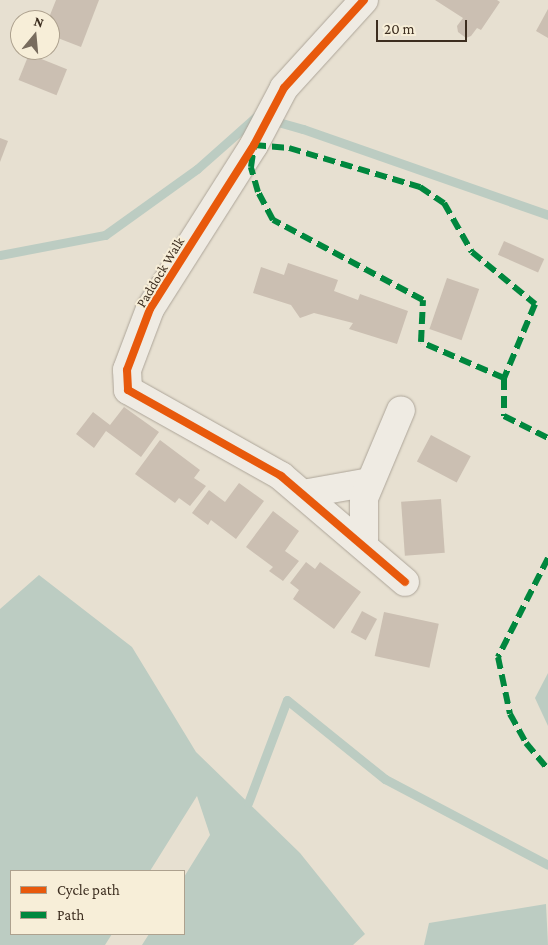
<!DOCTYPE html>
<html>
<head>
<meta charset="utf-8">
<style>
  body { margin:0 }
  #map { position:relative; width:548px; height:945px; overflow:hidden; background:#e7e0d1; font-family:"Crimson Pro",serif }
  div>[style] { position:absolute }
  .water>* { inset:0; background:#bcccc2 }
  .stream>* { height:9px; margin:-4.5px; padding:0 4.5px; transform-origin:4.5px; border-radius:4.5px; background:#bcccc2 }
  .building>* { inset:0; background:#cbbfb2; transform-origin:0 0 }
  .roads { filter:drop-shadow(0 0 1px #ada599) drop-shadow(0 0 1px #ada599) }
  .street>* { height:28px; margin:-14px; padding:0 14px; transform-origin:14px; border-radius:14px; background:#efebe3 }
  .quiet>* { height:6px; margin-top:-3px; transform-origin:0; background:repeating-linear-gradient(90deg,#00873e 0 12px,transparent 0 18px) }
  .cycleway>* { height:8px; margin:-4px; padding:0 4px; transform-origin:4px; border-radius:4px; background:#e8590c }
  span { translate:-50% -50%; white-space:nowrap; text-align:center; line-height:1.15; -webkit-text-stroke:4px #f7eed8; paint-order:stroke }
  .street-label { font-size:14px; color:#3d2e20 }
  .legend { position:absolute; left:10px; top:870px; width:175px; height:65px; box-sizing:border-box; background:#f7eed8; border:1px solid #ada18e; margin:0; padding:6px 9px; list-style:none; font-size:15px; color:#3d2e20 }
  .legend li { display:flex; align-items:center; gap:10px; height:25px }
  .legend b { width:25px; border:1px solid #ada18e }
  .north { position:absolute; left:10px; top:10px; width:50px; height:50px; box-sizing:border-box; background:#f7eed8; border:1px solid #ada18e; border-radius:50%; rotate:17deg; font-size:14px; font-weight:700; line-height:20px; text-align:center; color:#3d2e20 }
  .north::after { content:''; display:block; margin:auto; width:18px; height:22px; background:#786c5e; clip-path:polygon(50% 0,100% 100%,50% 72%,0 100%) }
  .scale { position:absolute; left:376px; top:20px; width:91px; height:22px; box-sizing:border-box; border:2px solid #3d2e20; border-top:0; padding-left:6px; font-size:15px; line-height:18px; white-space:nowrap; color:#3d2e20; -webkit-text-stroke:4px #f7eed8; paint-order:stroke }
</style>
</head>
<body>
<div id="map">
  <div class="water">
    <i style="clip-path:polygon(39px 575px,132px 647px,196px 752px,300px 853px,365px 934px,353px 945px,142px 945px,149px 934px,184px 934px,184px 877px,210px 835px,197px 796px,150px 871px,11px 871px,11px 934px,112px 934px,105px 945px,0 945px,0 609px)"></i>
    <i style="clip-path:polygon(548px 673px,548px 726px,535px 698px)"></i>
    <i style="clip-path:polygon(546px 904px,548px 945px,424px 945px,429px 923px)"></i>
  </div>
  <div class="stream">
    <i style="left:0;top:255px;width:107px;rotate:-10.8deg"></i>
    <i style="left:105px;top:235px;width:113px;rotate:-35.7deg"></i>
    <i style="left:197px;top:169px;width:80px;rotate:-41.5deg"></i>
    <i style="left:257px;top:116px;width:48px;rotate:15.8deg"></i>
    <i style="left:303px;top:129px;width:260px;rotate:19.3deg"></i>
    <i style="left:248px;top:803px;width:110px;rotate:-69.3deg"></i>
    <i style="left:287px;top:700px;width:126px;rotate:38.9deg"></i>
    <i style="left:385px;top:779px;width:184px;rotate:27.8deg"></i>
  </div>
  <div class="building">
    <i style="clip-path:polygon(56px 0,99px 0,81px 47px,50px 35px,48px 20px)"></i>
    <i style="clip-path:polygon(435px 0,497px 0,500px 2px,481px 30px,477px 28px,471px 36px,466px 38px,458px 32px,457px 26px,463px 18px)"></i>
    <i style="clip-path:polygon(548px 9px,548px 38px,536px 31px)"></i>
    <i style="left:29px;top:54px;width:41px;height:28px;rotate:22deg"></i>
    <i style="clip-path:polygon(0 138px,8px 141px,0 162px)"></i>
    <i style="left:504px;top:241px;width:44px;height:15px;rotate:24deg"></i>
    <i style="clip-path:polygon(288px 263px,338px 280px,334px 291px,358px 300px,360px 294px,408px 311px,397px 344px,349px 329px,353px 323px,314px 313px,300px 318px,291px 305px,253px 293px,261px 267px,284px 275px)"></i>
    <i style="left:447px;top:278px;width:34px;height:54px;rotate:19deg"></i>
    <i style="clip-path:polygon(124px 407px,159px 432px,141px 457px,106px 431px,94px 448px,76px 434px,93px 412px,110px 425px)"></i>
    <i style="left:431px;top:435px;width:45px;height:30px;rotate:28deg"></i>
    <i style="clip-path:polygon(160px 440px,200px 470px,194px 478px,206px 486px,190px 506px,179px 498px,175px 503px,135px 474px)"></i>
    <i style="clip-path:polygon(239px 483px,264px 501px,236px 539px,211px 520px,208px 525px,192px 513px,209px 490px,225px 502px)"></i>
    <i style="left:441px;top:499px;width:54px;height:40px;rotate:86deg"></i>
    <i style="clip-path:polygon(273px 511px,299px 531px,285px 551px,299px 561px,283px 581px,269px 571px,273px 567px,246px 547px)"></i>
    <i style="clip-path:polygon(306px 562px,315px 569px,320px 562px,361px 592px,334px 629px,293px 599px,299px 590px,290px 583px)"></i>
    <i style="left:362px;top:611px;width:17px;height:24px;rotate:28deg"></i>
    <i style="left:384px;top:612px;width:56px;height:45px;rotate:12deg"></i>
  </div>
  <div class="roads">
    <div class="street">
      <i style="left:364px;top:0;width:119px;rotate:132.3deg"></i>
      <i style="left:284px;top:88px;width:64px;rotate:117.8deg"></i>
      <i style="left:254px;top:145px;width:194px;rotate:122.4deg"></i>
      <i style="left:150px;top:309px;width:65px;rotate:110.7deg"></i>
      <i style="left:127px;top:370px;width:20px;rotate:87deg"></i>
      <i style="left:128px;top:390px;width:176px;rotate:29.3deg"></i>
      <i style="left:281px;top:476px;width:163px;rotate:40.5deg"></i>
      <i style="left:303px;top:494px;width:68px;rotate:-10.2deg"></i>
      <i style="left:364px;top:546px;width:48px;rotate:-90deg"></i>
      <i style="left:364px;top:498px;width:95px;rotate:-67.2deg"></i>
    </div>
  </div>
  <div class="quiet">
    <i style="left:254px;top:145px;width:35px;rotate:5deg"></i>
    <i style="left:289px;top:148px;width:137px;rotate:16.6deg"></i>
    <i style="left:420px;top:187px;width:29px;rotate:34deg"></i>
    <i style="left:444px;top:203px;width:56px;rotate:60.3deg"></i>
    <i style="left:472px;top:252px;width:82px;rotate:39.5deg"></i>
    <i style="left:535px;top:304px;width:80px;rotate:112.7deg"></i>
    <i style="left:504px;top:378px;width:90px;rotate:-156.6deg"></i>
    <i style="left:421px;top:342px;width:42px;rotate:-87.3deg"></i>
    <i style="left:423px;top:300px;width:170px;rotate:-151.9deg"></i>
    <i style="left:273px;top:220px;width:32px;rotate:-118deg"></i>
    <i style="left:258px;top:192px;width:26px;rotate:-106deg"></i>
    <i style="left:251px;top:167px;width:22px;rotate:-82deg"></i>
    <i style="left:504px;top:378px;width:38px;rotate:90deg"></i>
    <i style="left:504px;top:416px;width:49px;rotate:26.6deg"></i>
    <i style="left:548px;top:558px;width:111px;rotate:116.8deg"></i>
    <i style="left:498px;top:657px;width:58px;rotate:78.1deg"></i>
    <i style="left:510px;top:714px;width:33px;rotate:61deg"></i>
    <i style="left:526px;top:743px;width:34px;rotate:50deg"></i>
  </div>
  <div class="cycleway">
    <i style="left:364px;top:0;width:119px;rotate:132.3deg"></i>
    <i style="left:284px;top:88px;width:64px;rotate:117.8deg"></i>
    <i style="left:254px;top:145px;width:194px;rotate:122.4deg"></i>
    <i style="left:150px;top:309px;width:65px;rotate:110.7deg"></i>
    <i style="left:127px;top:370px;width:20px;rotate:87deg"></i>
    <i style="left:128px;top:390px;width:176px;rotate:29.3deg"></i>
    <i style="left:281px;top:476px;width:163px;rotate:40.5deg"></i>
  </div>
  <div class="street-label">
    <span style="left:160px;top:272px;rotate:-59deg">Paddock Walk</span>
  </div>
  <ul class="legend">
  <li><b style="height:6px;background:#e8590c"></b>Cycle path</li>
  <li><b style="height:6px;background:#00873e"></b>Path</li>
  </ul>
  <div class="north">N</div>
  <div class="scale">20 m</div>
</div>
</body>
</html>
